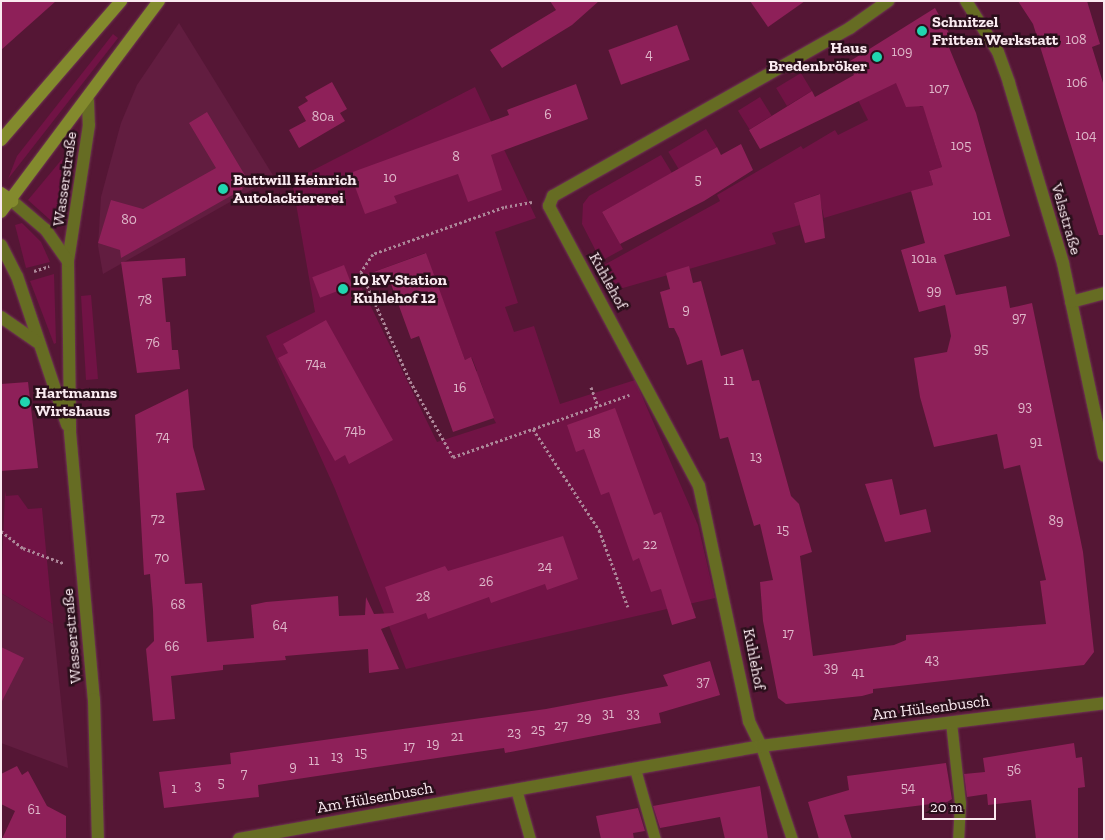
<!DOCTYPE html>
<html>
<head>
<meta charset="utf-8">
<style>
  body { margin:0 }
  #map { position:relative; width:1105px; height:840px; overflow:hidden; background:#551635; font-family:"Zilla Slab",serif }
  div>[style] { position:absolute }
  .built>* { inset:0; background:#621d40 }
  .green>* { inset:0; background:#711345; transform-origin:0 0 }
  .building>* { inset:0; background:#8e2059; transform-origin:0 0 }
  .path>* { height:3px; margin-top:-1.5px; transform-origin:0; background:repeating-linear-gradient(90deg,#ac8698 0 2.5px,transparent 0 5px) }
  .roads { filter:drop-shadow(0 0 1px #6f3853) drop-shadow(0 0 1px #6f3853) }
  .service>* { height:11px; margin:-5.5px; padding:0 5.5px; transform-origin:5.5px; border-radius:5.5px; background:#666c23 }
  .minor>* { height:12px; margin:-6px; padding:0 6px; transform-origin:6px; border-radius:6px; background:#666c23 }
  .tertiary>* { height:12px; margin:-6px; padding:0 6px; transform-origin:6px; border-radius:6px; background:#666c23 }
  .secondary>* { height:12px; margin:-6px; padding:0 6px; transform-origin:6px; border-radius:6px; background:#838a2d }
  .dots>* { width:14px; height:14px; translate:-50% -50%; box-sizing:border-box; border:2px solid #2a0f1b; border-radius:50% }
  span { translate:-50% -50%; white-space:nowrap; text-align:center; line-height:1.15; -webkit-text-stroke:5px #2a0f1b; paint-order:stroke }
  .number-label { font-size:14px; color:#dfb8ca }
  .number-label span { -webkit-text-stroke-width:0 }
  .poi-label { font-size:16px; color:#faeaf0; font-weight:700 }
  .left { translate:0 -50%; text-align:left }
  .right { translate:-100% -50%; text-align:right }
  .street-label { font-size:16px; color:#faeaf0 }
  .frame { position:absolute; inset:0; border:2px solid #faeaf0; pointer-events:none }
  .scale { position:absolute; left:922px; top:798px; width:74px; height:22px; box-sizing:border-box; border:2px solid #faeaf0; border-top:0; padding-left:6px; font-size:15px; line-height:18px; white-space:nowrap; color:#faeaf0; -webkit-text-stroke:4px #2a0f1b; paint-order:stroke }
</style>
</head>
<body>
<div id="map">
  <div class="built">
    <i style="clip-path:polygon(179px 23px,274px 177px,103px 274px,98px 246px,101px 197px,121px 123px,137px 85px)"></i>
    <i style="clip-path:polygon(1px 593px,53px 624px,68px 768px,1px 743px)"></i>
  </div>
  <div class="green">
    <i style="clip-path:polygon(113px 34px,118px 38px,8px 179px,17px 156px)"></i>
    <i style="left:801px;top:73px;width:21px;height:29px;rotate:59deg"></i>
    <i style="clip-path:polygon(906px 76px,920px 107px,940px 98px,930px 128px,942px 167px,929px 171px,933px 185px,824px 218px,819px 194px,794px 203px,800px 225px,772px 233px,776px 244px,616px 290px,604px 265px,720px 201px,717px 195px,801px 146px,803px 149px,835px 130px,838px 135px,868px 120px,858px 100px)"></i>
    <i style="clip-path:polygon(evenodd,475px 87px,536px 218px,495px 232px,518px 303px,505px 307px,514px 332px,534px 326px,560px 404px,635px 380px,698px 525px,715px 598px,406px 669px,335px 489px,266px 336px,315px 312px,292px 181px,475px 87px,425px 253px,465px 360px,472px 358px,477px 371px,472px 373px,475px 382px,480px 380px,485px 394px,481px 396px,496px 423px,437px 442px,357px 278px,425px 253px)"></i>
    <i style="left:760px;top:97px;width:22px;height:26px;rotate:58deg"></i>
    <i style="left:706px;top:129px;width:21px;height:44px;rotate:59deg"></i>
    <i style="clip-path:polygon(68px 152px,67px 172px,57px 226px,28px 200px)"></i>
    <i style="clip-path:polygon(661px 155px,672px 173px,602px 212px,623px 249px,601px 261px,582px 224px,583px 204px,589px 196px)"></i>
    <i style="clip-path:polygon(22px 223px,41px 242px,50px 262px,26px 268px,15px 225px)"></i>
    <i style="clip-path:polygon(54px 274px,56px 343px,54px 344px,30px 281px)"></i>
    <i style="clip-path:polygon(91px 295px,98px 379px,86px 380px,81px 296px)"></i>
    <i style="clip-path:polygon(5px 491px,6px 496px,18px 495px,28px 509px,42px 508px,53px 624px,1px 593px)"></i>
  </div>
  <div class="building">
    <i style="clip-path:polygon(1px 1px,56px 1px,1px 50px)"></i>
    <i style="clip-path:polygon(550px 1px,599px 1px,572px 25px,502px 68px,490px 50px,556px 10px)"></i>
    <i style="clip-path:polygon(750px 1px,805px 1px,768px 27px)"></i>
    <i style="clip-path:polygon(1018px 1px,1087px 1px,1100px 44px,1092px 47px,1104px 86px,1104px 235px,1099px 235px,1033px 24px)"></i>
    <i style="clip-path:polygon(935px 8px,954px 42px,948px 45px,976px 113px,1010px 236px,944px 255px,956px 295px,1006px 286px,1010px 308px,1032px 303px,1083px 552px,1094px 652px,1084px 665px,873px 689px,873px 693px,862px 696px,786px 704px,778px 698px,763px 621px,760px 582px,773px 580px,760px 524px,754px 526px,728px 437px,720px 439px,702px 360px,687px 365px,679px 338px,674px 328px,669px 328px,660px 292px,670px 289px,666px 273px,689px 266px,693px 283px,701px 281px,721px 356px,743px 349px,752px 381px,759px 380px,791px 496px,799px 504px,812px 552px,800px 556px,813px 656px,894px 645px,906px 640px,906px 635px,1046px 624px,1040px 581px,1046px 580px,1020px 465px,1004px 469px,997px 434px,934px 447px,920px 397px,914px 358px,947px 352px,951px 336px,945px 305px,919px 312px,901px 250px,925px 243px,911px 191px,933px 185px,929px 171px,942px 167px,923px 106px,906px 107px,896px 83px,760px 149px,749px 130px,812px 91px,815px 97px,854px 75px,847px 63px)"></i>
    <i style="left:677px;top:25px;width:37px;height:73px;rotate:70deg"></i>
    <i style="clip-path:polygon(332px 82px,347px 109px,340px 113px,345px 121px,299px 148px,289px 130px,306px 121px,298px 107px,308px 101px,305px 97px)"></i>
    <i style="clip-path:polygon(576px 84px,588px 119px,491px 155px,502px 190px,468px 202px,458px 174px,394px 196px,397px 203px,365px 214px,350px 173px,509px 115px,507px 110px)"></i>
    <i style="clip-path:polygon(207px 112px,246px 177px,239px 182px,243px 189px,121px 258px,120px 250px,98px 243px,111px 200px,143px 209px,216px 168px,189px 123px)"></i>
    <i style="clip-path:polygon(741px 144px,753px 170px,704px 201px,620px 244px,602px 212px,717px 147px,721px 155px)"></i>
    <i style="clip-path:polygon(820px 194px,825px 238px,805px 243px,794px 203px)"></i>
    <i style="clip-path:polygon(426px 253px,465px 360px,471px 357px,494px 418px,453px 432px,419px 336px,411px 339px,391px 284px,401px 278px,371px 283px,368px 274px)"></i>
    <i style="clip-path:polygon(185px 258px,186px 276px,162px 278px,166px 322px,170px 322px,172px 350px,178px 350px,180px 369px,137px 373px,121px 262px)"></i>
    <i style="left:344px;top:265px;width:22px;height:34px;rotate:69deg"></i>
    <i style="clip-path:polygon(326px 320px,393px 440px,349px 464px,345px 455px,335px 461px,278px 358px,288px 353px,283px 344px)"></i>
    <i style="clip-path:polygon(28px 382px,38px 468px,1px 471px,1px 384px)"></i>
    <i style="clip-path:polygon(188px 389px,193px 447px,205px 490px,176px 493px,185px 584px,202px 583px,207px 642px,254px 638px,251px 605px,266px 602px,338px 596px,339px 616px,365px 615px,366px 597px,374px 614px,394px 613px,385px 587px,445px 566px,448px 571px,563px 536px,578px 579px,547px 590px,545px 584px,491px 603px,489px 597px,428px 619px,426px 613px,381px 629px,399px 669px,369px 673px,368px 649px,285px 656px,286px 660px,223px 665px,223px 670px,171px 676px,175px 719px,153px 721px,146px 649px,154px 641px,153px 610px,150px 574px,144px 575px,135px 415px)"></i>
    <i style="clip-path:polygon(615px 408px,654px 515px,661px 512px,696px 618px,672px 625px,661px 589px,651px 592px,639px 558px,633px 561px,609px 492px,601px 495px,584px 449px,576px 452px,567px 425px)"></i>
    <i style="clip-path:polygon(892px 479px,900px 515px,926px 509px,931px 532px,885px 542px,865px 484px)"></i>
    <i style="clip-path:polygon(1px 647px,24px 658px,1px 703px)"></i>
    <i style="clip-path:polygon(710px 661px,720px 695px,659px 713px,661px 723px,505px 753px,504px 748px,284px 781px,258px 785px,259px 797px,164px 808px,159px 772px,231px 764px,230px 753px,546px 709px,668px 686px,663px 675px)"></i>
    <i style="clip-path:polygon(1074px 743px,1076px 758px,1082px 757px,1085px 787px,1078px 788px,1078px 839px,1036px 839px,1031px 800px,988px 805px,987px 794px,967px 797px,964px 774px,985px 772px,983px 758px)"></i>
    <i style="clip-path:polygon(946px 763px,952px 799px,947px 802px,844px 815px,852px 839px,819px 839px,808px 802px,849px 790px,847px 776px)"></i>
    <i style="clip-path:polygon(17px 766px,22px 775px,28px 771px,47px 806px,66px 816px,66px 839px,2px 839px,15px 811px,1px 804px,1px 774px)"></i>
    <i style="clip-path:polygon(760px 786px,768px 839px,725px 839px,720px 817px,660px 828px,653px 806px)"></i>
    <i style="clip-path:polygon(638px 808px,645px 831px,633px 833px,634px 839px,601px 839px,596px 816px)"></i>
  </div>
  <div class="path">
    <i style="left:532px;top:202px;width:28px;rotate:170deg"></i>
    <i style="left:504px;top:207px;width:139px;rotate:160.3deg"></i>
    <i style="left:373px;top:254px;width:22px;rotate:124deg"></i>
    <i style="left:361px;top:272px;width:120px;rotate:65.8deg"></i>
    <i style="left:410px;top:381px;width:87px;rotate:60.5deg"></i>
    <i style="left:453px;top:457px;width:187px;rotate:-19.4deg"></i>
    <i style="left:34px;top:271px;width:16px;rotate:-18deg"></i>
    <i style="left:591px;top:387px;width:20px;rotate:70deg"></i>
    <i style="left:533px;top:429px;width:121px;rotate:56.8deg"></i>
    <i style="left:599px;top:530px;width:82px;rotate:69.4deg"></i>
    <i style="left:1px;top:531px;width:28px;rotate:38deg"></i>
    <i style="left:23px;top:548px;width:43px;rotate:20.6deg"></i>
  </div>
  <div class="roads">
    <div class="service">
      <i style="left:951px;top:722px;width:81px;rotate:83.7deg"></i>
      <i style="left:960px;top:803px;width:36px;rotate:93deg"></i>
      <i style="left:761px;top:746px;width:98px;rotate:71.6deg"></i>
      <i style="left:635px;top:769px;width:73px;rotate:74.1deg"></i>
      <i style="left:516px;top:789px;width:52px;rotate:74.4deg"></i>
    </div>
    <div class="minor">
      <i style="left:966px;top:1px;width:60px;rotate:57.9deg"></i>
      <i style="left:998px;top:52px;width:33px;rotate:70deg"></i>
      <i style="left:1009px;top:83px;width:188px;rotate:73.3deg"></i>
      <i style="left:1063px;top:263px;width:197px;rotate:78deg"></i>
      <i style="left:1071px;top:302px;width:34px;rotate:-15deg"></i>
      <i style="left:761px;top:746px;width:28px;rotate:-116deg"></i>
      <i style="left:749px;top:721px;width:240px;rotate:-102deg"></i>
      <i style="left:699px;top:486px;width:318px;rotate:-118.2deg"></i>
      <i style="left:549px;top:206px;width:11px;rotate:-68deg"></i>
      <i style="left:553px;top:196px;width:341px;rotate:-29.5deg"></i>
      <i style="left:850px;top:28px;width:47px;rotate:-35.4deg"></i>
      <i style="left:239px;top:839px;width:530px;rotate:-10.1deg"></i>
      <i style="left:761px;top:746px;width:346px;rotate:-7.1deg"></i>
    </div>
    <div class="tertiary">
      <i style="left:88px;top:101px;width:24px;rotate:88deg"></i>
      <i style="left:89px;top:125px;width:138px;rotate:98.8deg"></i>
      <i style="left:68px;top:261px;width:171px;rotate:89.3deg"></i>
      <i style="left:70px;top:432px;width:268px;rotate:84.9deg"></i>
      <i style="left:94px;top:699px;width:140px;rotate:88.4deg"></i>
      <i style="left:12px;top:201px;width:45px;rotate:40.5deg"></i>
      <i style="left:46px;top:230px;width:38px;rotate:55deg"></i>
      <i style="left:1px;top:245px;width:35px;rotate:63deg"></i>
      <i style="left:17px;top:276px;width:157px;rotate:71.4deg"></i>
      <i style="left:1px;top:317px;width:44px;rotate:34.8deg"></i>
    </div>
    <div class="secondary">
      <i style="left:1px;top:140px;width:184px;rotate:-49.2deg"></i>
      <i style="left:1px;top:193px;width:14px;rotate:36deg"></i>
      <i style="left:1px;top:212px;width:264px;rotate:-53.2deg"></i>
    </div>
  </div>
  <div class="dots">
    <i style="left:922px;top:31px;background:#20d5b0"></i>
    <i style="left:877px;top:57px;background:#20d5b0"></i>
    <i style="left:223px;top:189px;background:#20d5b0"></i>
    <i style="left:343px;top:289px;background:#20d5b0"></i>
    <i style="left:25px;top:402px;background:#20d5b0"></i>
  </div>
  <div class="number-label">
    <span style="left:1076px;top:40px">108</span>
    <span style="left:902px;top:52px">109</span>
    <span style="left:649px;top:55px">4</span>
    <span style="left:1077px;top:83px">106</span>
    <span style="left:939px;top:89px">107</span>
    <span style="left:548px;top:115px">6</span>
    <span style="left:323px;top:117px">80a</span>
    <span style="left:1086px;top:136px">104</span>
    <span style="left:961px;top:146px">105</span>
    <span style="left:456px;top:157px">8</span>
    <span style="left:390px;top:178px">10</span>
    <span style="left:698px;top:180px">5</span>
    <span style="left:982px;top:216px">101</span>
    <span style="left:129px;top:220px">80</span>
    <span style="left:924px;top:259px">101a</span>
    <span style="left:934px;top:291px">99</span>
    <span style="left:145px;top:300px">78</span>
    <span style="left:686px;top:310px">9</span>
    <span style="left:1019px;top:318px">97</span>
    <span style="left:153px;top:343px">76</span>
    <span style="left:981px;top:349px">95</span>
    <span style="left:316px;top:364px">74a</span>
    <span style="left:729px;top:381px">11</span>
    <span style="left:460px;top:388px">16</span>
    <span style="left:1025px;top:407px">93</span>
    <span style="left:355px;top:431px">74b</span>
    <span style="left:594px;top:434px">18</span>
    <span style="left:163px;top:437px">74</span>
    <span style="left:1036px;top:442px">91</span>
    <span style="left:756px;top:457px">13</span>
    <span style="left:158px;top:519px">72</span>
    <span style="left:1056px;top:521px">89</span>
    <span style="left:783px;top:530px">15</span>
    <span style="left:650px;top:545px">22</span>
    <span style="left:162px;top:558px">70</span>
    <span style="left:545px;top:567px">24</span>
    <span style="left:486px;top:582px">26</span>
    <span style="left:423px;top:597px">28</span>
    <span style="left:178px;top:605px">68</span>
    <span style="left:280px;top:626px">64</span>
    <span style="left:788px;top:634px">17</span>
    <span style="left:172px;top:647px">66</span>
    <span style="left:932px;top:660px">43</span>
    <span style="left:831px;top:668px">39</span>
    <span style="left:858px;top:673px">41</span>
    <span style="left:703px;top:682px">37</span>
    <span style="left:608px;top:714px">31</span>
    <span style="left:633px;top:714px">33</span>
    <span style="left:584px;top:718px">29</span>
    <span style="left:561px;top:726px">27</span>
    <span style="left:538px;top:730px">25</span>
    <span style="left:514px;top:733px">23</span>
    <span style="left:457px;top:737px">21</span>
    <span style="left:433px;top:744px">19</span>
    <span style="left:409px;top:747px">17</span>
    <span style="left:361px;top:753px">15</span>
    <span style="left:337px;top:757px">13</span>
    <span style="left:314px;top:761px">11</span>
    <span style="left:293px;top:767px">9</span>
    <span style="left:1014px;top:770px">56</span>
    <span style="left:244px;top:774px">7</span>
    <span style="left:221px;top:783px">5</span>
    <span style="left:198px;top:786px">3</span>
    <span style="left:908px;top:788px">54</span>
    <span style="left:174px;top:789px">1</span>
    <span style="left:34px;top:810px">61</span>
  </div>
  <div class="poi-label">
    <span class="left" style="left:932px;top:31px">Schnitzel<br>Fritten Werkstatt</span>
    <span class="right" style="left:867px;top:57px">Haus<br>Bredenbröker</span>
    <span class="left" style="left:233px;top:189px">Buttwill Heinrich<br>Autolackiererei</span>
    <span class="left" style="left:353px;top:289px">10 kV-Station<br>Kuhlehof 12</span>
    <span class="left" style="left:35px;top:402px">Hartmanns<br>Wirtshaus</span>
  </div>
  <div class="street-label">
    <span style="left:65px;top:179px;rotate:-82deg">Wasserstraße</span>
    <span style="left:1066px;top:219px;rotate:74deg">Velsstraße</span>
    <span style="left:608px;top:281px;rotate:61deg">Kuhlehof</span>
    <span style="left:72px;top:636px;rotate:-95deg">Wasserstraße</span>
    <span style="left:754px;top:659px;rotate:79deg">Kuhlehof</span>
    <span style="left:931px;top:708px;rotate:-7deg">Am Hülsenbusch</span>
    <span style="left:375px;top:798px;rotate:-10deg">Am Hülsenbusch</span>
  </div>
  <div class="frame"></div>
  <div class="scale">20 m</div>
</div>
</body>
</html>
